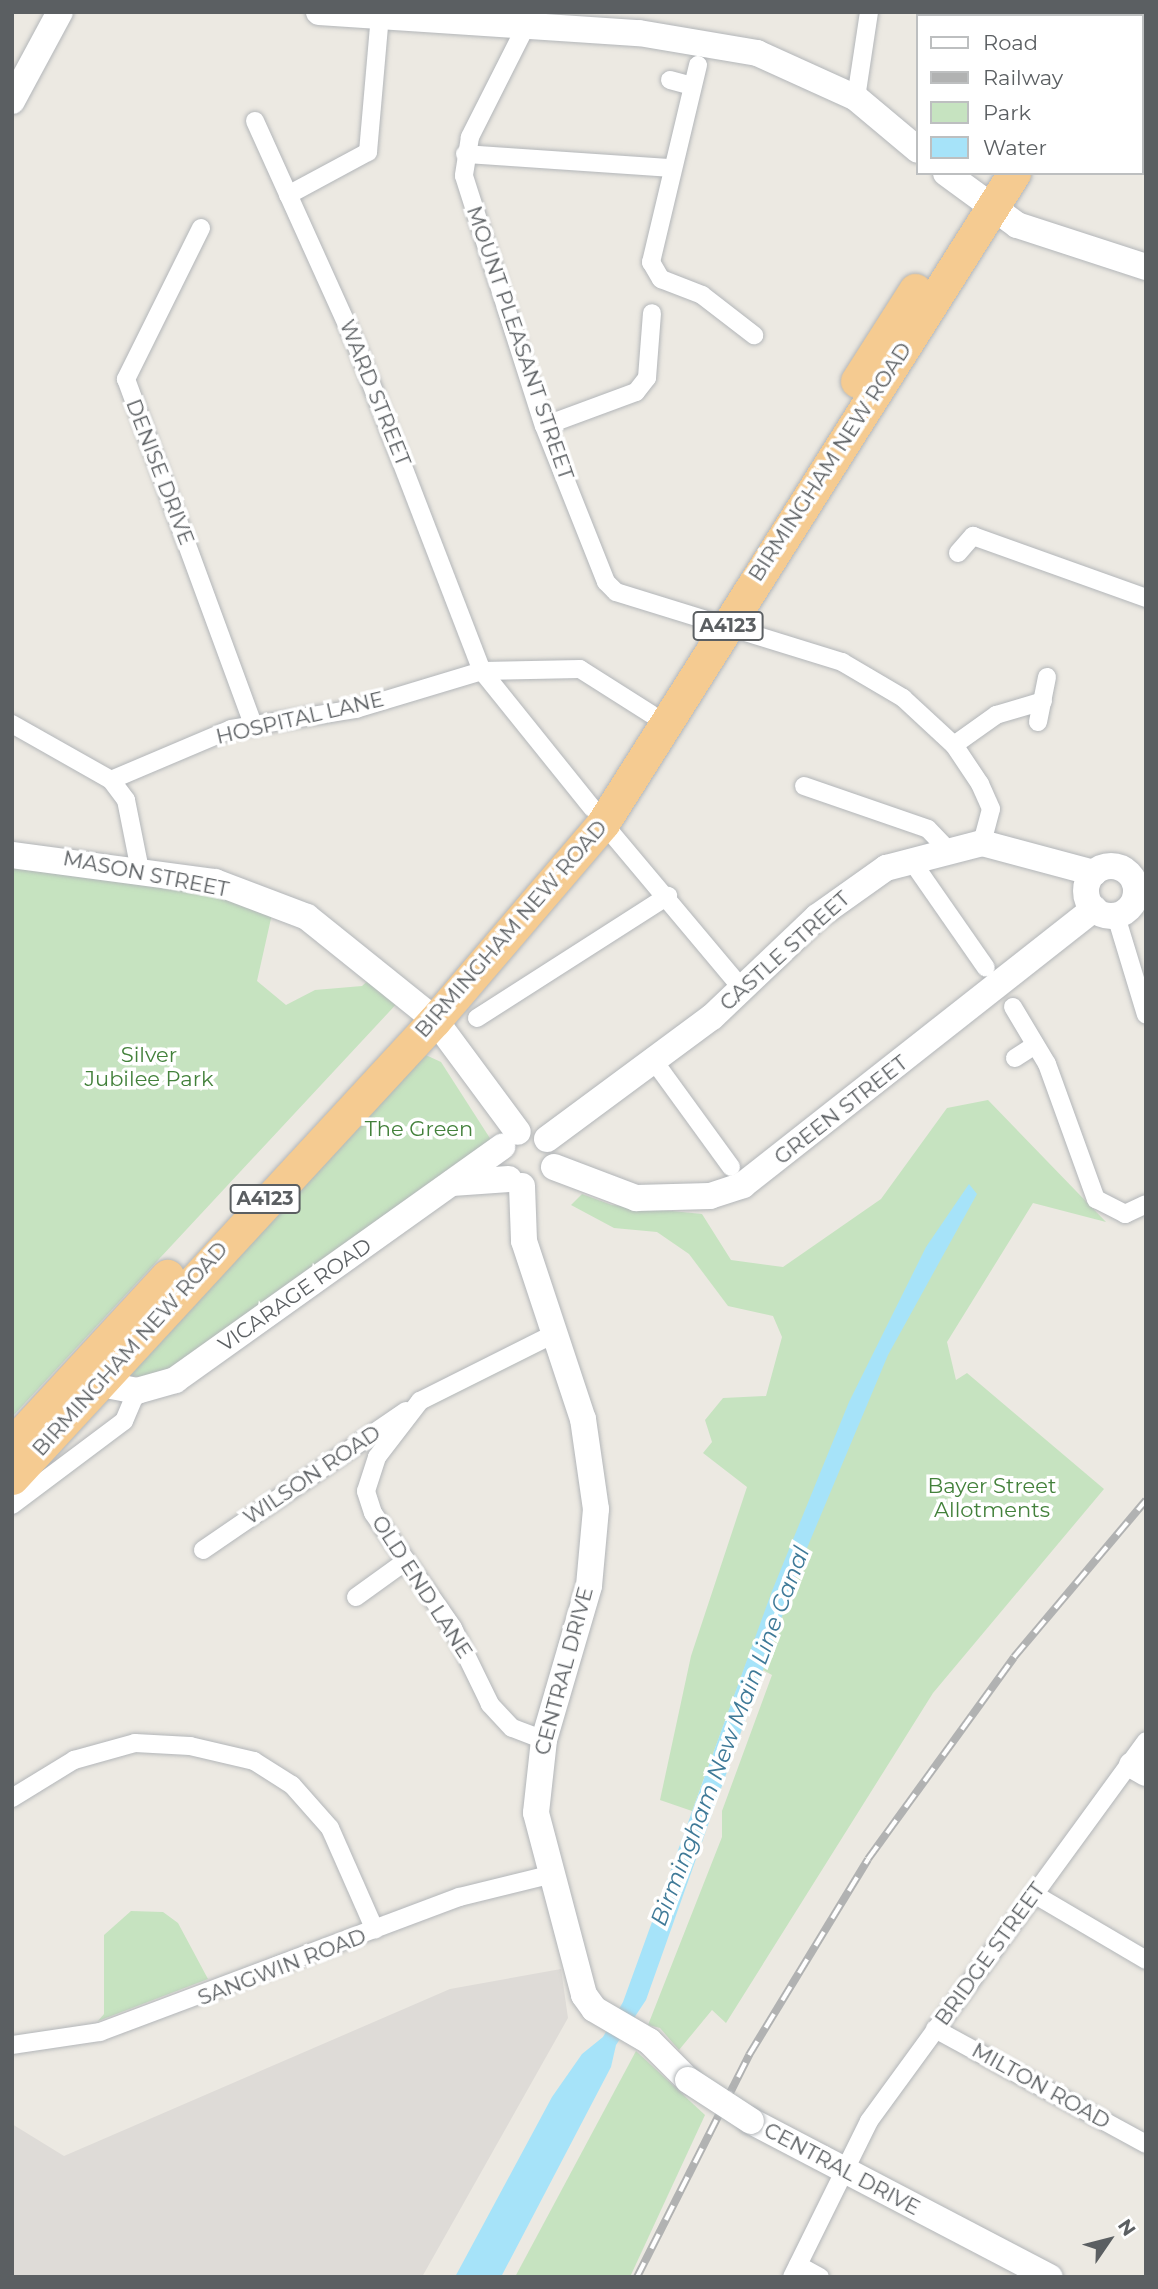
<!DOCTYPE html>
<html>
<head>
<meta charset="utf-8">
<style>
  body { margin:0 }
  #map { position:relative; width:1158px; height:2289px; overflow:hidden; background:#ece9e2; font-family:Montserrat,sans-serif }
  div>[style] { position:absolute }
  .industrial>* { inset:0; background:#dedbd7 }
  .green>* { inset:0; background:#c6e3c0 }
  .water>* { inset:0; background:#a6e3f9 }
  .roads { filter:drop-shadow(0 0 2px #b3b6b9) drop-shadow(0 0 2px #b3b6b9) }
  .street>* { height:18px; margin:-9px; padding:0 9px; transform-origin:9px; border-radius:9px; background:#fff }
  .secondary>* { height:26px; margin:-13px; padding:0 13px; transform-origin:13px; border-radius:13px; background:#fff }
  .secondary>.ring { margin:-13px; padding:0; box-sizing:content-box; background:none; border:26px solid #fff; border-radius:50% }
  .highway>* { height:33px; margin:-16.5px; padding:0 16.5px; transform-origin:16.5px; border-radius:16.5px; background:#f5cb91 }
  .rail>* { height:8px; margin-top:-4px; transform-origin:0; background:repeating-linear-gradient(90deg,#fff 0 16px,#b1b2b2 0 32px); box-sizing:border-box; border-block:2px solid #b1b2b2 }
  .bridges { filter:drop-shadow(0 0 2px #b2b6b9) drop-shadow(0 0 2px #b2b6b9) }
  .secondary-bridge>* { height:26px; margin:-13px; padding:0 13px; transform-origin:13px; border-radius:13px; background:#fff }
  span { translate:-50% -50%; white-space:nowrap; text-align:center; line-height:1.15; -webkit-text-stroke:7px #fff; paint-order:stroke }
  .shield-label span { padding:2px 5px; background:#fff; border:2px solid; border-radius:5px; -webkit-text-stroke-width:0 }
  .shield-label { font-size:19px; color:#5b5f62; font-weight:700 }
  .street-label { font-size:21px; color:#5b5f62 }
  .park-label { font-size:21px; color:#43813b }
  .water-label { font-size:23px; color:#3f7a98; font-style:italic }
  .frame { position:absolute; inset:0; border:14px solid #5b5f62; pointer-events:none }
  .legend { position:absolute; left:916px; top:14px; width:228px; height:161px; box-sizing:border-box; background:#fff; border:2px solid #bdbfc0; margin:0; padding:9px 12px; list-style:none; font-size:21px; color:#5b5f62 }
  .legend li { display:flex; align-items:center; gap:14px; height:35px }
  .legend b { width:35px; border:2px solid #bdbfc0 }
  .north { position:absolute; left:1074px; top:2205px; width:70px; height:70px; -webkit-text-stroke:5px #fff; paint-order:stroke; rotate:55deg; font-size:19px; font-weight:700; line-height:28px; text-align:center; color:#5b5f62 }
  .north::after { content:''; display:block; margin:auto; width:24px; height:32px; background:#5b5f62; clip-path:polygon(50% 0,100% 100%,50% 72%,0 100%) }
</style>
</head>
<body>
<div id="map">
  <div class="industrial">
    <i style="clip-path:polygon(561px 1969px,568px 2018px,422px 2277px,12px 2277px,12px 2124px,64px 2156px,450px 1989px)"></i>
  </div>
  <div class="green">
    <i style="clip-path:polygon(12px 868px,214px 891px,272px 914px,257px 981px,286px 1005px,315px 990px,362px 986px,377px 972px,402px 998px,12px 1417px)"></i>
    <i style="clip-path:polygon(417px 1051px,441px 1062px,493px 1143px,160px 1378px,125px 1376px)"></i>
    <i style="clip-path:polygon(988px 1100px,1106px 1222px,1033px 1203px,947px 1342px,956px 1380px,967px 1373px,1104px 1489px,933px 1693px,726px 2023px,712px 2010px,679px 2050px,660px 2028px,648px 2025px,722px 1837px,722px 1811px,772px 1675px,747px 1661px,692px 1811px,660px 1800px,691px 1656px,747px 1487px,703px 1453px,712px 1442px,705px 1420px,723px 1398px,766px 1396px,782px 1337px,773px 1316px,728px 1306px,689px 1254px,657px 1232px,614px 1228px,571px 1205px,582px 1194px,612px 1205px,702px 1214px,731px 1260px,783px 1267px,881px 1199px,947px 1108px)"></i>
    <i style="clip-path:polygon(131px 1911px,163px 1912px,178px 1923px,208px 1979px,98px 2021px,104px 2014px,104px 1935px)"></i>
    <i style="clip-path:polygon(636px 2051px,705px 2115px,630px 2277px,515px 2277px)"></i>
  </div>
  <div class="water">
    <i style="clip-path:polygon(969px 1184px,977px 1194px,888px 1355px,802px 1560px,646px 2000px,616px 2045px,611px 2067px,501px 2277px,455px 2277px,552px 2097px,582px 2054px,603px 2037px,623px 2002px,772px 1591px,849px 1402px,926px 1247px)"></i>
  </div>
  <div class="roads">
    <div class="street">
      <i style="left:1040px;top:16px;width:4px;rotate:-63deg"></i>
      <i style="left:527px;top:24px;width:127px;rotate:116.8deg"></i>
      <i style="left:470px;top:137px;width:39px;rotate:99deg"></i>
      <i style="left:464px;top:176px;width:262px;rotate:72.3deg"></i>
      <i style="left:544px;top:426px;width:168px;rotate:68.3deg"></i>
      <i style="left:606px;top:582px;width:14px;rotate:45deg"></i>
      <i style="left:616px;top:592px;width:237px;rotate:17.2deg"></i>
      <i style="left:842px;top:662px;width:71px;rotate:30.5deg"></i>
      <i style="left:903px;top:698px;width:69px;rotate:42.7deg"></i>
      <i style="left:954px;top:745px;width:47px;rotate:56.3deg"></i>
      <i style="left:980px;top:784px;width:27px;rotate:66deg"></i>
      <i style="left:991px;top:809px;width:35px;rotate:105deg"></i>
      <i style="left:698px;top:65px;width:203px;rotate:103.4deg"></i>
      <i style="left:651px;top:262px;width:20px;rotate:60deg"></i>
      <i style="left:661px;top:279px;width:44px;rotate:21.3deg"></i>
      <i style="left:702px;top:295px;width:66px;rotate:37.6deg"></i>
      <i style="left:670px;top:80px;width:23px;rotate:15deg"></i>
      <i style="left:856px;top:98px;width:87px;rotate:-81.4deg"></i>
      <i style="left:255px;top:121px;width:243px;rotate:65.7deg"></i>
      <i style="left:355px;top:342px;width:353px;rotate:68.9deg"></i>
      <i style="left:482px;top:671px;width:176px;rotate:51.2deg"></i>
      <i style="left:465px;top:154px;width:206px;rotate:3.9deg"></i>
      <i style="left:288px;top:195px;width:91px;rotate:-28.3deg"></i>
      <i style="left:368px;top:152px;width:138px;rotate:-85deg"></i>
      <i style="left:201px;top:228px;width:169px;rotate:116.4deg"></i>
      <i style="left:126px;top:379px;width:369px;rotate:69.8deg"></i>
      <i style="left:544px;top:426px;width:98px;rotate:-20.3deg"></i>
      <i style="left:636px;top:392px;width:18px;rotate:-52deg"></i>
      <i style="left:647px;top:378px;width:65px;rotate:-85.6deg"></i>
      <i style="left:958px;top:553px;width:23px;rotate:-49deg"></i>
      <i style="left:973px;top:536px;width:184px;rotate:19.7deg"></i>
      <i style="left:1038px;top:722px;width:46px;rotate:-78.7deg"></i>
      <i style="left:12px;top:724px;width:114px;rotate:29.5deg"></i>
      <i style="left:111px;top:780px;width:130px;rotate:-23deg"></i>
      <i style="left:231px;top:729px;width:127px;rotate:-9.1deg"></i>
      <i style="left:356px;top:709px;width:132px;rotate:-16.8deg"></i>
      <i style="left:482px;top:671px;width:98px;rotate:-1.2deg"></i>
      <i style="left:580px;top:669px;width:84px;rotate:32.4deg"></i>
      <i style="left:954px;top:745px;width:52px;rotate:-35.5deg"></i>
      <i style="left:996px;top:715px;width:49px;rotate:-16.6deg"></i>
      <i style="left:111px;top:780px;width:25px;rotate:53deg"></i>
      <i style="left:126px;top:800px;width:71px;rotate:78.7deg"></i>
      <i style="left:804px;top:786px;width:131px;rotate:19.1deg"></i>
      <i style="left:928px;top:829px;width:28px;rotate:46deg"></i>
      <i style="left:603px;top:823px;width:218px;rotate:50deg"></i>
      <i style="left:911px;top:860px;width:131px;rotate:55.2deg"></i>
      <i style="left:1136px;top:888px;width:10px;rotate:11deg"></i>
      <i style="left:1116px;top:916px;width:103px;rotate:73.1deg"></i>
      <i style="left:1013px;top:1007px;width:66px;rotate:59.2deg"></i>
      <i style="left:1047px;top:1064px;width:144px;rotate:70.1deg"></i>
      <i style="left:1096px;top:1199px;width:33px;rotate:27deg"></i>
      <i style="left:1125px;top:1214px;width:23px;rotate:-25deg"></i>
      <i style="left:477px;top:1018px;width:227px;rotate:-32.6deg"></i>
      <i style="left:1015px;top:1058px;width:24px;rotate:-33deg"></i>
      <i style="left:654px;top:1061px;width:131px;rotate:54deg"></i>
      <i style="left:12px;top:1505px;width:140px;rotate:-36.9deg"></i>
      <i style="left:124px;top:1421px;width:33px;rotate:-67deg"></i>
      <i style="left:203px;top:1550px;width:246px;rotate:-34.4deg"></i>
      <i style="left:356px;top:1597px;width:62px;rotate:-35.8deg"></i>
      <i style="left:544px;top:1740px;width:34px;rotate:-159deg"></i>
      <i style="left:512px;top:1728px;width:33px;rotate:-133deg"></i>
      <i style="left:490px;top:1704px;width:85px;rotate:-116deg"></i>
      <i style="left:453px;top:1628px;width:140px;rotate:-124.8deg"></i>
      <i style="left:373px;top:1513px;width:23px;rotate:-108deg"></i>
      <i style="left:366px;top:1491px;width:36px;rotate:-72deg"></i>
      <i style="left:377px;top:1457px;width:71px;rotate:-52.5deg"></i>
      <i style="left:420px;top:1401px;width:152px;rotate:-26.6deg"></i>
      <i style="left:12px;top:1798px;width:73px;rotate:-31.5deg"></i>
      <i style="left:74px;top:1760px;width:63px;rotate:-15.6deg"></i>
      <i style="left:135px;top:1743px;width:55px;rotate:3.1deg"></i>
      <i style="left:190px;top:1746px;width:66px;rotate:13.2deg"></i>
      <i style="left:254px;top:1761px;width:45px;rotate:32.3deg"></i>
      <i style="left:292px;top:1785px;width:57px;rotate:48.5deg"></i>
      <i style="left:330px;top:1828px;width:111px;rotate:66.2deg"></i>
      <i style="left:1034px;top:1894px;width:130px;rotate:30.5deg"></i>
      <i style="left:935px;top:2029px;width:240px;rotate:28.6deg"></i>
      <i style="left:12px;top:2045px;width:89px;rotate:-8.4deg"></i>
      <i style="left:100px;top:2032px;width:384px;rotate:-20.6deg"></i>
      <i style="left:459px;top:1897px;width:93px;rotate:-13.7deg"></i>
      <i style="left:798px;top:2265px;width:25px;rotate:29deg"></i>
      <i style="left:792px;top:2277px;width:174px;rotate:-63.7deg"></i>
      <i style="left:869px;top:2121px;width:470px;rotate:-53.9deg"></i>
    </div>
    <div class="secondary">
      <i style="left:319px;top:12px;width:321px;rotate:3.8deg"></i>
      <i style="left:639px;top:33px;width:120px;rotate:9.6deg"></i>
      <i style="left:757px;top:53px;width:109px;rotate:24.4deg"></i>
      <i style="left:856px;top:98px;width:81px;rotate:40deg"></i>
      <i style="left:12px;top:101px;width:101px;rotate:-61.7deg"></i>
      <i style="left:946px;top:173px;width:88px;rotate:36.2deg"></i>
      <i style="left:1017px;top:225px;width:136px;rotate:18deg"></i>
      <i style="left:12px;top:855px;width:205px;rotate:7.6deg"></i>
      <i style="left:215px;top:882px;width:98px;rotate:20.8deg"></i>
      <i style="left:307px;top:917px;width:164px;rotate:38.8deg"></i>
      <i style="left:435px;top:1020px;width:139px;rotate:53.5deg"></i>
      <i class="ring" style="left:1086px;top:866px;width:24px;height:24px"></i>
      <i style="left:547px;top:1139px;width:205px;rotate:-36.5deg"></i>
      <i style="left:712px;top:1017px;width:145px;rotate:-43.6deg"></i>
      <i style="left:817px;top:917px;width:85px;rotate:-35.4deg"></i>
      <i style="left:886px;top:868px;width:99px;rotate:-14.6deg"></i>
      <i style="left:982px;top:843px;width:116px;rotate:15deg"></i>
      <i style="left:554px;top:1167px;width:88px;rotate:20.7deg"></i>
      <i style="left:636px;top:1198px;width:74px;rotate:-1.5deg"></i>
      <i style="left:710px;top:1196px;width:35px;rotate:-18deg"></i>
      <i style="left:743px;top:1185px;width:447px;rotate:-38.2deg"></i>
      <i style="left:452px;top:1183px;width:57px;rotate:-4deg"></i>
      <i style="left:522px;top:1186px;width:55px;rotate:87.9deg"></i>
      <i style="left:524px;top:1241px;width:188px;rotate:71.7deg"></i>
      <i style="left:583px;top:1419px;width:91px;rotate:81.8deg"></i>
      <i style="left:596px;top:1509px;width:77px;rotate:95.2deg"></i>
      <i style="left:589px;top:1586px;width:160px;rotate:106.3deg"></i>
      <i style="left:544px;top:1740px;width:73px;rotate:96.3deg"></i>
      <i style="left:536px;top:1813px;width:188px;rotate:75.2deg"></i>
      <i style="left:584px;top:1995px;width:17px;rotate:54deg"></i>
      <i style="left:594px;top:2009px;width:64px;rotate:30.2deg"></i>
      <i style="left:649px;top:2041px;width:55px;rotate:45deg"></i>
      <i style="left:89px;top:1373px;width:16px;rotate:43deg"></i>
      <i style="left:101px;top:1384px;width:37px;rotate:11deg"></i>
      <i style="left:137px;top:1391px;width:40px;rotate:-16deg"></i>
      <i style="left:175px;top:1380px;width:402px;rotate:-35.5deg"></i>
      <i style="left:1132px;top:1765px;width:16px;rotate:30deg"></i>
      <i style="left:751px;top:2121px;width:337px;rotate:27.6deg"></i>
    </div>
    <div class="highway">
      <i style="left:1087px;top:16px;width:4px;rotate:-63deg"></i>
      <i style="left:1116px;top:16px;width:4px;rotate:-63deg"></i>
      <i style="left:857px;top:381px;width:108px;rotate:-57.5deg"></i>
      <i style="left:12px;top:1444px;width:229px;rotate:-47.3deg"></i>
      <i style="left:12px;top:1478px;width:623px;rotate:-47.28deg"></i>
      <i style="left:435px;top:1020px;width:259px;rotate:-49.5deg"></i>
      <i style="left:603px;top:823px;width:769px;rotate:-57.69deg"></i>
    </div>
  </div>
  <div class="rail">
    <i style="left:637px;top:2277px;width:249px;rotate:-63.2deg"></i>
    <i style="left:749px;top:2055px;width:229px;rotate:-58.7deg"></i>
    <i style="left:868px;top:1859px;width:249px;rotate:-54.1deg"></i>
    <i style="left:1014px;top:1657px;width:205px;rotate:-49.9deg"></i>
  </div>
  <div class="bridges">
    <div class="secondary-bridge">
      <i style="left:688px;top:2080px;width:75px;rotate:33.1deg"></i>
    </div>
  </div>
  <div class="shield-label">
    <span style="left:728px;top:626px">A4123</span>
    <span style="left:265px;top:1199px">A4123</span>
  </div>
  <div class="street-label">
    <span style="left:520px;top:343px;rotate:71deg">MOUNT PLEASANT STREET</span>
    <span style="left:375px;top:393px;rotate:68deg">WARD STREET</span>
    <span style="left:830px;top:462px;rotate:-57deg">BIRMINGHAM NEW ROAD</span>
    <span style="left:160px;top:472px;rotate:69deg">DENISE DRIVE</span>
    <span style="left:300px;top:718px;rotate:-13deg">HOSPITAL LANE</span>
    <span style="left:146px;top:874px;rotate:11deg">MASON STREET</span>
    <span style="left:511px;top:929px;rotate:-49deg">BIRMINGHAM NEW ROAD</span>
    <span style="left:785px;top:951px;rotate:-42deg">CASTLE STREET</span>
    <span style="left:841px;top:1110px;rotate:-38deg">GREEN STREET</span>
    <span style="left:295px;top:1295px;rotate:-35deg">VICARAGE ROAD</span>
    <span style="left:130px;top:1349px;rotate:-48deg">BIRMINGHAM NEW ROAD</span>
    <span style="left:312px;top:1475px;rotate:-34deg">WILSON ROAD</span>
    <span style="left:422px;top:1587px;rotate:57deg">OLD END LANE</span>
    <span style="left:564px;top:1671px;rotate:-75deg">CENTRAL DRIVE</span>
    <span style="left:990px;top:1954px;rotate:-54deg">BRIDGE STREET</span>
    <span style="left:282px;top:1967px;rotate:-21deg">SANGWIN ROAD</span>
    <span style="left:1041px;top:2086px;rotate:29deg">MILTON ROAD</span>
    <span style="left:842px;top:2169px;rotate:28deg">CENTRAL DRIVE</span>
  </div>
  <div class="park-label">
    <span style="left:149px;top:1067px">Silver<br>Jubilee Park</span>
    <span style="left:419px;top:1129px">The Green</span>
    <span style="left:992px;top:1498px">Bayer Street<br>Allotments</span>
  </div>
  <div class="water-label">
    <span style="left:730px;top:1736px;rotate:-69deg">Birmingham New Main Line Canal</span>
  </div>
  <div class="frame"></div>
  <ul class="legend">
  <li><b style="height:9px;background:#fff"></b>Road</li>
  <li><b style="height:9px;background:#b1b2b2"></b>Railway</li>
  <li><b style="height:19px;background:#c6e3c0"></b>Park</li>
  <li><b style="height:19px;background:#a6e3f9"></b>Water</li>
  </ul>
  <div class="north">N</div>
</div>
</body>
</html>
